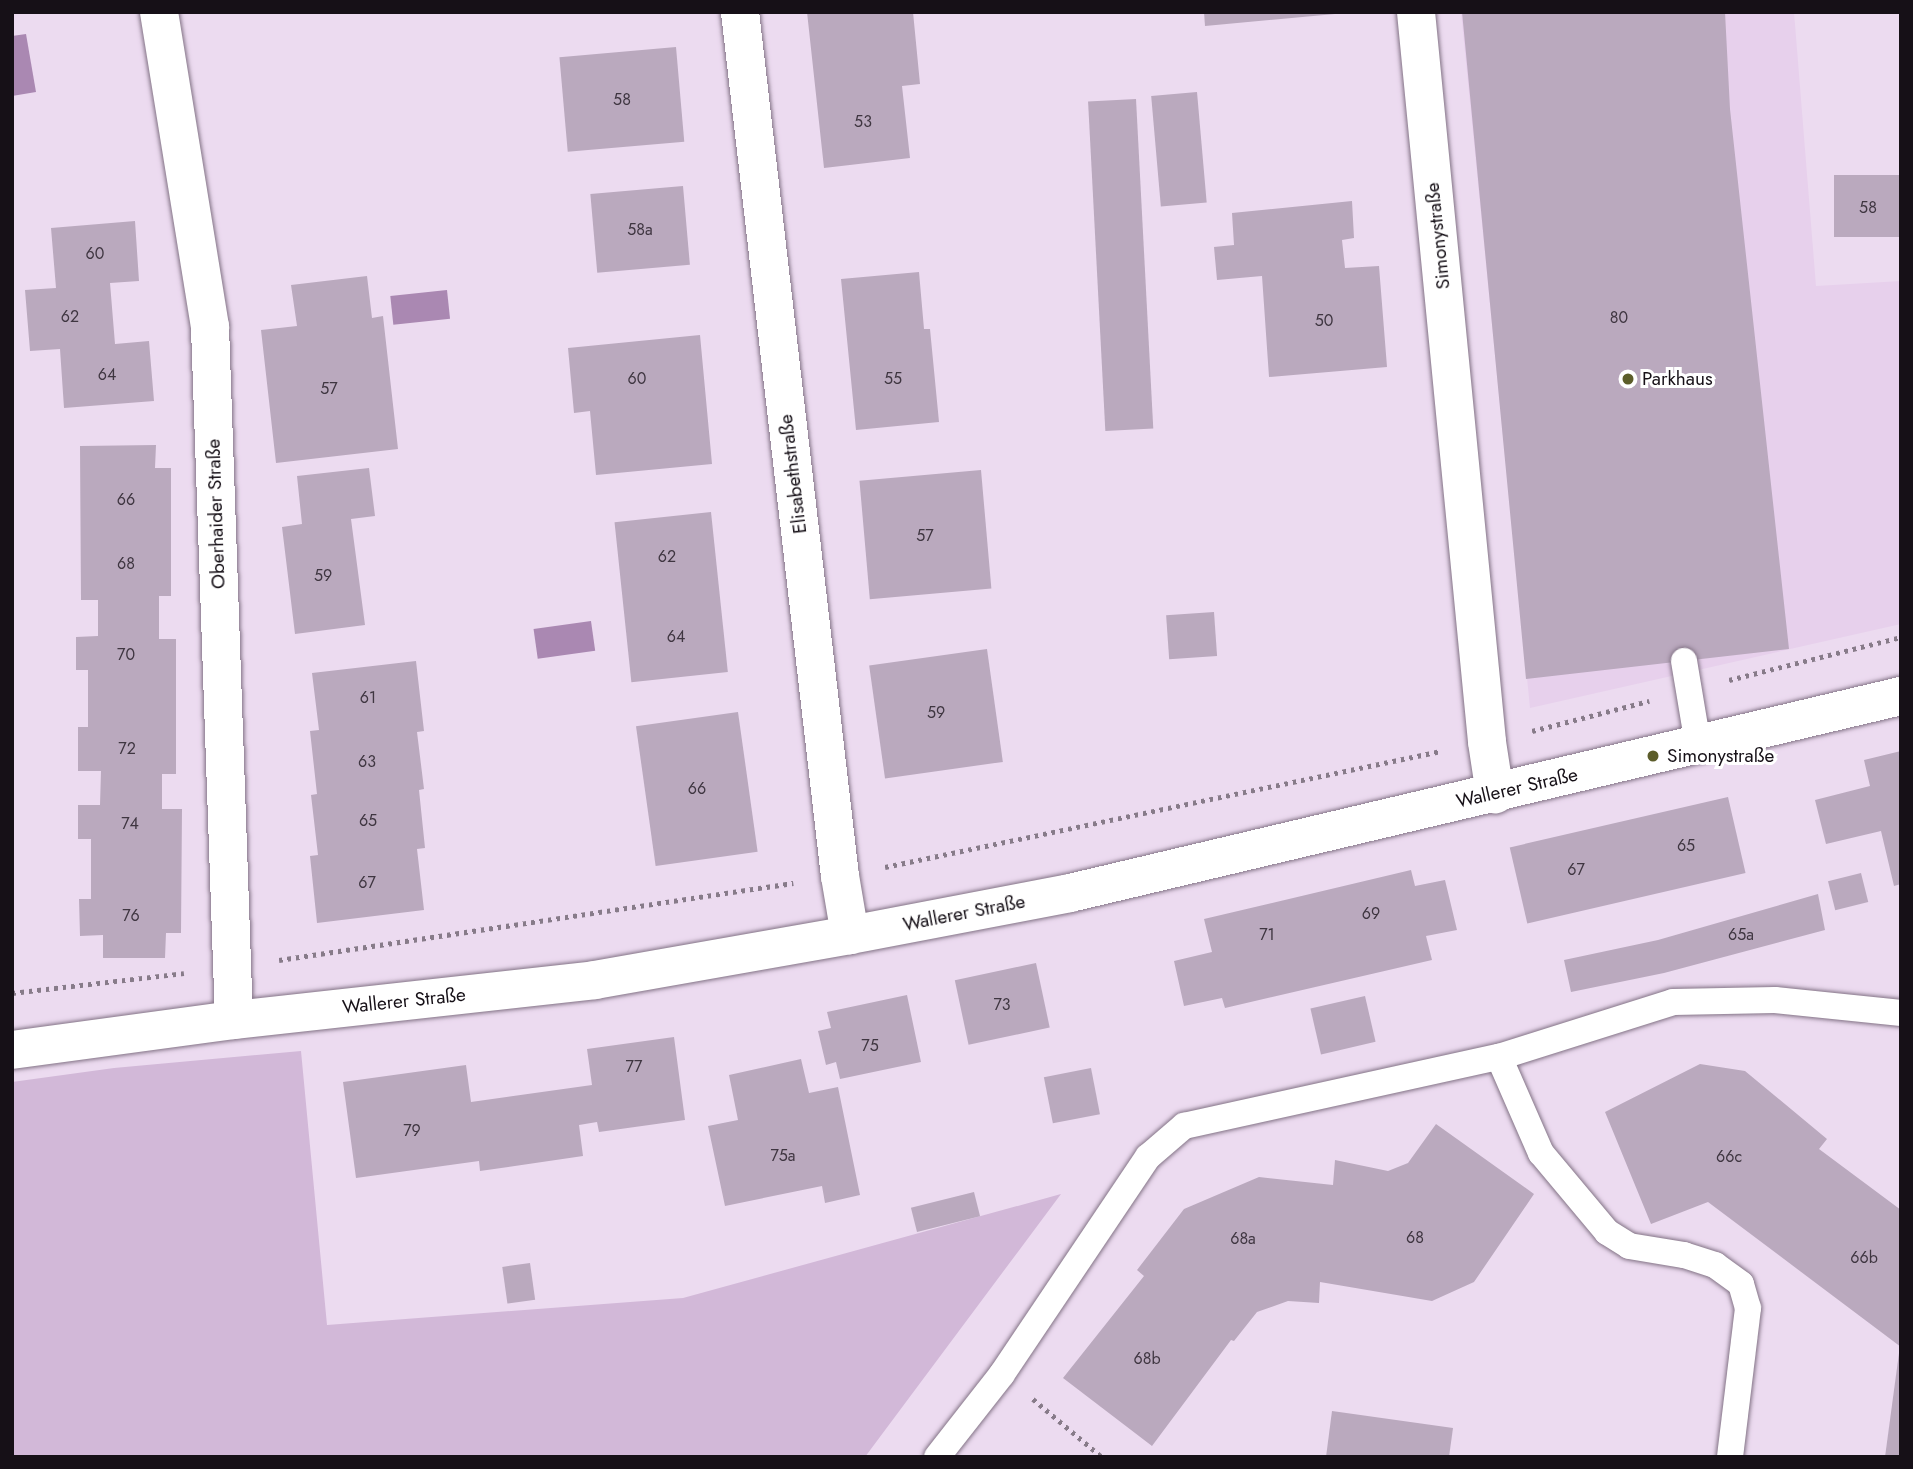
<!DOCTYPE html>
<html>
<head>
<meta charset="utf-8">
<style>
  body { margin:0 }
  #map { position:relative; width:1913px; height:1469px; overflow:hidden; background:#ecdbf0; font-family:Jost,sans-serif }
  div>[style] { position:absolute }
  .built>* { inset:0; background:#e7d0ec }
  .green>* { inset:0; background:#d2b8d8 }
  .water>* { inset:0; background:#aa88b2; transform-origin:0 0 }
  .building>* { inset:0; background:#baa9be; transform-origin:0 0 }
  .path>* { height:4.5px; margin-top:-2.25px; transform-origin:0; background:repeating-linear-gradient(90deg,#877b89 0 3.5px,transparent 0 8.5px) }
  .roads { filter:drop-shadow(0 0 2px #837386) drop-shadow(0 0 2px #837386) }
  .service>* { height:26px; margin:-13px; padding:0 13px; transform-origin:13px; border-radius:13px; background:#fff }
  .minor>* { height:38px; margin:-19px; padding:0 19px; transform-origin:19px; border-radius:19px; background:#fff }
  .tertiary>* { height:38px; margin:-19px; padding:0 19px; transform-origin:19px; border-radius:19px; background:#fff }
  .dots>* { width:19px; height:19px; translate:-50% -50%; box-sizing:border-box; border:4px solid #fff; border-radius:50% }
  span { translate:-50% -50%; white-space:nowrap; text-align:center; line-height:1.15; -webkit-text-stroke:6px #fff; paint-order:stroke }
  .number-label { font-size:16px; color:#3f3641 }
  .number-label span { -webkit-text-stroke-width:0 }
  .street-label { font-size:19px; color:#161017 }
  .poi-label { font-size:19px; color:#161017 }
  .left { translate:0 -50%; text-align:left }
  .frame { position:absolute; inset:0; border:14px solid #161017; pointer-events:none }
</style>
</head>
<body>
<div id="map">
  <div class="built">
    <i style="clip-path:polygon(1461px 12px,1794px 12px,1816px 286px,1901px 281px,1901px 624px,1530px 708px)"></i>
  </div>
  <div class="green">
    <i style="clip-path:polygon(301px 1051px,327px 1325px,683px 1298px,1061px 1194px,865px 1457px,12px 1457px,12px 1082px,114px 1068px)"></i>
  </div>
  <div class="water">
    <i style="clip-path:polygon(26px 34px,36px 92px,12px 96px,12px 36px)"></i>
    <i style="left:447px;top:290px;width:29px;height:57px;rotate:84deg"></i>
    <i style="left:591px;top:621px;width:30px;height:58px;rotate:82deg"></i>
  </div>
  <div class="building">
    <i style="clip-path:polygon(807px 12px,913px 12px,920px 84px,902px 86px,910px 158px,824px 168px)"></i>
    <i style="clip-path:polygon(1204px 12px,1335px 12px,1335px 14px,1205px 26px)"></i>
    <i style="clip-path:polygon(1462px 12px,1725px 12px,1730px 109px,1789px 649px,1526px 679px)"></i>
    <i style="left:676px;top:47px;width:95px;height:117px;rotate:85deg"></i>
    <i style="left:1197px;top:92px;width:111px;height:46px;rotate:85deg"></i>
    <i style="left:1136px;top:99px;width:330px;height:48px;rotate:87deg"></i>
    <i style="left:1901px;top:175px;width:62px;height:67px;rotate:90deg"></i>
    <i style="left:683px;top:186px;width:79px;height:93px;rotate:85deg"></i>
    <i style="clip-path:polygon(1352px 201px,1354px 238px,1342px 240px,1345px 268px,1379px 266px,1387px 367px,1269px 377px,1262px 276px,1217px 280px,1214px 247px,1234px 245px,1232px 213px)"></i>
    <i style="clip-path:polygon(135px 221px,139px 281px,110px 283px,115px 344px,149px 341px,154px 401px,64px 408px,60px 349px,30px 351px,25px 290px,56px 288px,51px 228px)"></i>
    <i style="clip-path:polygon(919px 272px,924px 329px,930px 329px,939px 422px,856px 430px,841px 279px)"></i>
    <i style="clip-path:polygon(367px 276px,372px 318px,383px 316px,398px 449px,276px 463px,261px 330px,297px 326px,291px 285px)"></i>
    <i style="clip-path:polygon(700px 335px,712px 464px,596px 475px,590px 411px,574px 413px,568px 348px)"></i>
    <i style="clip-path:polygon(156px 445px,155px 468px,171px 468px,171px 596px,159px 596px,159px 639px,176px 639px,176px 774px,162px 774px,162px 809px,182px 809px,181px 933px,166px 933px,165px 958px,103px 958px,103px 935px,80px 936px,79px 899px,91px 899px,91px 839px,78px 839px,78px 805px,100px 805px,101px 771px,78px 771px,78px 727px,88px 727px,88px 670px,76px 670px,76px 637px,98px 636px,98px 600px,81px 600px,80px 446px)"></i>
    <i style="clip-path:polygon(369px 468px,375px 516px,351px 519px,365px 625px,295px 634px,282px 527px,302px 524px,297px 476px)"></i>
    <i style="left:981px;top:470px;width:119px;height:122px;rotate:85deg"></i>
    <i style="left:711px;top:512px;width:161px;height:97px;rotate:84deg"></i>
    <i style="left:1214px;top:612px;width:44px;height:48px;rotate:86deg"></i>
    <i style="left:987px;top:649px;width:114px;height:119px;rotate:82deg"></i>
    <i style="clip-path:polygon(416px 661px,424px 731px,417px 732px,424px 789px,419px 790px,425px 848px,417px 849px,424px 910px,317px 923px,310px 856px,318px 855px,311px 795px,317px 794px,310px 731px,319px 730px,312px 673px)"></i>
    <i style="left:738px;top:712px;width:141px;height:103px;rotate:82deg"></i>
    <i style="clip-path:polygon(1901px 751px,1901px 884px,1894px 886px,1881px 831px,1826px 844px,1815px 800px,1870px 786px,1864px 760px)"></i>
    <i style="left:1728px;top:797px;width:78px;height:224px;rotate:77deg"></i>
    <i style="clip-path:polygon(1411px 870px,1415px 886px,1445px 880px,1457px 930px,1426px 936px,1432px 960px,1225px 1008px,1222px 998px,1184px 1006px,1174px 961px,1212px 952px,1204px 919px)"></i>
    <i style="left:1861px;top:873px;width:30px;height:34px;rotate:76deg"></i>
    <i style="clip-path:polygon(1818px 894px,1825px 930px,1664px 973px,1571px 992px,1564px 960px,1658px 940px)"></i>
    <i style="left:1036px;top:963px;width:66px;height:83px;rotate:78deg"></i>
    <i style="clip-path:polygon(907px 995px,921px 1062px,840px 1079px,836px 1062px,826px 1065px,818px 1031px,831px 1028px,827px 1012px)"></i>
    <i style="left:1365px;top:996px;width:47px;height:56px;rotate:77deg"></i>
    <i style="clip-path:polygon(674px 1037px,685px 1120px,599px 1132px,597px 1122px,579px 1125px,583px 1156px,480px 1171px,479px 1161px,356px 1178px,343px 1082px,466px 1065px,471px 1102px,592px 1085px,587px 1049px)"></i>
    <i style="clip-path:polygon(801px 1059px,809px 1093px,838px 1087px,860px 1195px,825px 1203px,822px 1186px,725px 1206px,708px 1126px,738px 1120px,729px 1075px)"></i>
    <i style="clip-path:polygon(1700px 1064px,1745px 1071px,1827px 1139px,1819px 1149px,1901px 1210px,1901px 1347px,1708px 1202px,1651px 1224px,1605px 1112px)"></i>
    <i style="left:1091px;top:1068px;width:47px;height:48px;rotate:79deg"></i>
    <i style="clip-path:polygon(1436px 1124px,1534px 1194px,1474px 1282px,1432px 1301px,1320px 1282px,1319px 1303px,1288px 1301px,1257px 1312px,1234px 1341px,1231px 1340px,1152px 1446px,1063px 1378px,1144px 1276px,1137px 1270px,1184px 1209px,1259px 1177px,1333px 1185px,1335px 1160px,1388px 1171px,1408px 1163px)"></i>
    <i style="left:974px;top:1192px;width:25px;height:65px;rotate:76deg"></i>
    <i style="left:530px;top:1263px;width:37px;height:28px;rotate:82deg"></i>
    <i style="clip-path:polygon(1899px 1353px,1901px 1457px,1885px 1457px)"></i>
    <i style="clip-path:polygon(1332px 1411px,1453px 1428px,1449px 1457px,1326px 1457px)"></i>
  </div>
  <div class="path">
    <i style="left:1729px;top:680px;width:177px;rotate:-14deg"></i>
    <i style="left:1532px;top:731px;width:121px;rotate:-14.4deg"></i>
    <i style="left:885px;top:867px;width:568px;rotate:-11.78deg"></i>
    <i style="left:279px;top:960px;width:520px;rotate:-8.52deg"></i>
    <i style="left:12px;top:993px;width:173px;rotate:-6.6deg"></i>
    <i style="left:1033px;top:1399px;width:90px;rotate:40deg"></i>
  </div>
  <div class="roads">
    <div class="service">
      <i style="left:1684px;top:661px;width:85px;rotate:80.5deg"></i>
      <i style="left:1499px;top:1057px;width:105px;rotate:66.4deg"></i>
      <i style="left:1541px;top:1153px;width:103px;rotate:50.1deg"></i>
      <i style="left:1607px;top:1232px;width:26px;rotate:32deg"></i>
      <i style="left:1629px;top:1246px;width:56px;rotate:9.3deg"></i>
      <i style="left:1684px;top:1255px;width:33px;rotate:18deg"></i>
      <i style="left:1715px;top:1265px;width:32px;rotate:36deg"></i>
      <i style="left:1741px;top:1284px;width:25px;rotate:74deg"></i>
      <i style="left:1748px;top:1308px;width:150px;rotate:96.9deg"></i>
      <i style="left:937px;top:1457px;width:105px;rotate:-51.9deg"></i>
      <i style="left:1002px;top:1374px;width:262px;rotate:-56.1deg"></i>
      <i style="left:1148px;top:1157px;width:48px;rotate:-40.7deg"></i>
      <i style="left:1184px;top:1126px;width:322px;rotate:-12.4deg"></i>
      <i style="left:1499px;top:1057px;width:182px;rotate:-17.5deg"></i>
      <i style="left:1673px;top:1002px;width:102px;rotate:-1.1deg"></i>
      <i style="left:1775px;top:1000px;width:127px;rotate:5.9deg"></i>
    </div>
    <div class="minor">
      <i style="left:159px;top:12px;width:319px;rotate:80.8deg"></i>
      <i style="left:210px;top:327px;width:693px;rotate:88.02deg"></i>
      <i style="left:740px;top:12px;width:870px;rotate:83.4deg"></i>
      <i style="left:840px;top:876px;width:60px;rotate:80.4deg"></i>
      <i style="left:1416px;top:12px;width:733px;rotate:84.44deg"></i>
      <i style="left:1487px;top:742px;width:53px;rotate:81.3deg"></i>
    </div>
    <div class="tertiary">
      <i style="left:12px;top:1050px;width:224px;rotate:-7.7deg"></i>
      <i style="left:234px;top:1020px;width:363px;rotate:-6.3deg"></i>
      <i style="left:595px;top:980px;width:259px;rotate:-10deg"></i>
      <i style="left:850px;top:935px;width:224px;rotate:-10.8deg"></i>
      <i style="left:1070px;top:893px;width:854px;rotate:-13.34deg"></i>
    </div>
  </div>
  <div class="dots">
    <i style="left:1628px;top:379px;background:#5c5d2a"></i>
    <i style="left:1653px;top:756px;background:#5c5d2a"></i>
  </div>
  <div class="number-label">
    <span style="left:622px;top:100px">58</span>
    <span style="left:863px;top:122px">53</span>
    <span style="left:1868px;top:208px">58</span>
    <span style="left:640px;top:230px">58a</span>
    <span style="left:95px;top:254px">60</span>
    <span style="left:70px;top:317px">62</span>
    <span style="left:1619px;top:318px">80</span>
    <span style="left:1324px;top:321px">50</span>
    <span style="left:107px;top:375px">64</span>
    <span style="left:637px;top:379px">60</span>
    <span style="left:893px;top:379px">55</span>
    <span style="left:329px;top:389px">57</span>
    <span style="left:126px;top:500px">66</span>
    <span style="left:925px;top:536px">57</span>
    <span style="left:667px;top:557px">62</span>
    <span style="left:126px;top:564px">68</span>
    <span style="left:323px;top:576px">59</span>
    <span style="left:676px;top:637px">64</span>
    <span style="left:126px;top:655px">70</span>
    <span style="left:368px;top:698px">61</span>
    <span style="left:936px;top:713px">59</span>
    <span style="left:127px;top:749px">72</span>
    <span style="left:367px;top:762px">63</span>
    <span style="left:697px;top:789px">66</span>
    <span style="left:368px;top:821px">65</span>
    <span style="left:130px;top:824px">74</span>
    <span style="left:1686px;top:846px">65</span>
    <span style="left:1576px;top:870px">67</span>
    <span style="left:367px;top:883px">67</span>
    <span style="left:1371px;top:914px">69</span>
    <span style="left:131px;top:916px">76</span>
    <span style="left:1267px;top:935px">71</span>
    <span style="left:1741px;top:935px">65a</span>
    <span style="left:1002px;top:1005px">73</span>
    <span style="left:870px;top:1046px">75</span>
    <span style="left:634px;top:1067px">77</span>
    <span style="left:412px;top:1131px">79</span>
    <span style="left:783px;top:1156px">75a</span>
    <span style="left:1729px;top:1157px">66c</span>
    <span style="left:1415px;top:1238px">68</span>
    <span style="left:1243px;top:1239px">68a</span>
    <span style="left:1864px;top:1258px">66b</span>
    <span style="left:1147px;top:1359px">68b</span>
  </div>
  <div class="street-label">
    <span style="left:1438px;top:236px;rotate:-96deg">Simonystraße</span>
    <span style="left:793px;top:474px;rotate:-97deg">Elisabethstraße</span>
    <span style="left:216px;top:514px;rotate:-92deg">Oberhaider Straße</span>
    <span style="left:1517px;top:788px;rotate:-13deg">Wallerer Straße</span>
    <span style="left:964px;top:913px;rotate:-11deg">Wallerer Straße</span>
    <span style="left:404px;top:1001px;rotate:-6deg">Wallerer Straße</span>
  </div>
  <div class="poi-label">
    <span class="left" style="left:1642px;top:379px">Parkhaus</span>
    <span class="left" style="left:1667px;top:756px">Simonystraße</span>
  </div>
  <div class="frame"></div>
</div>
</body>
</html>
